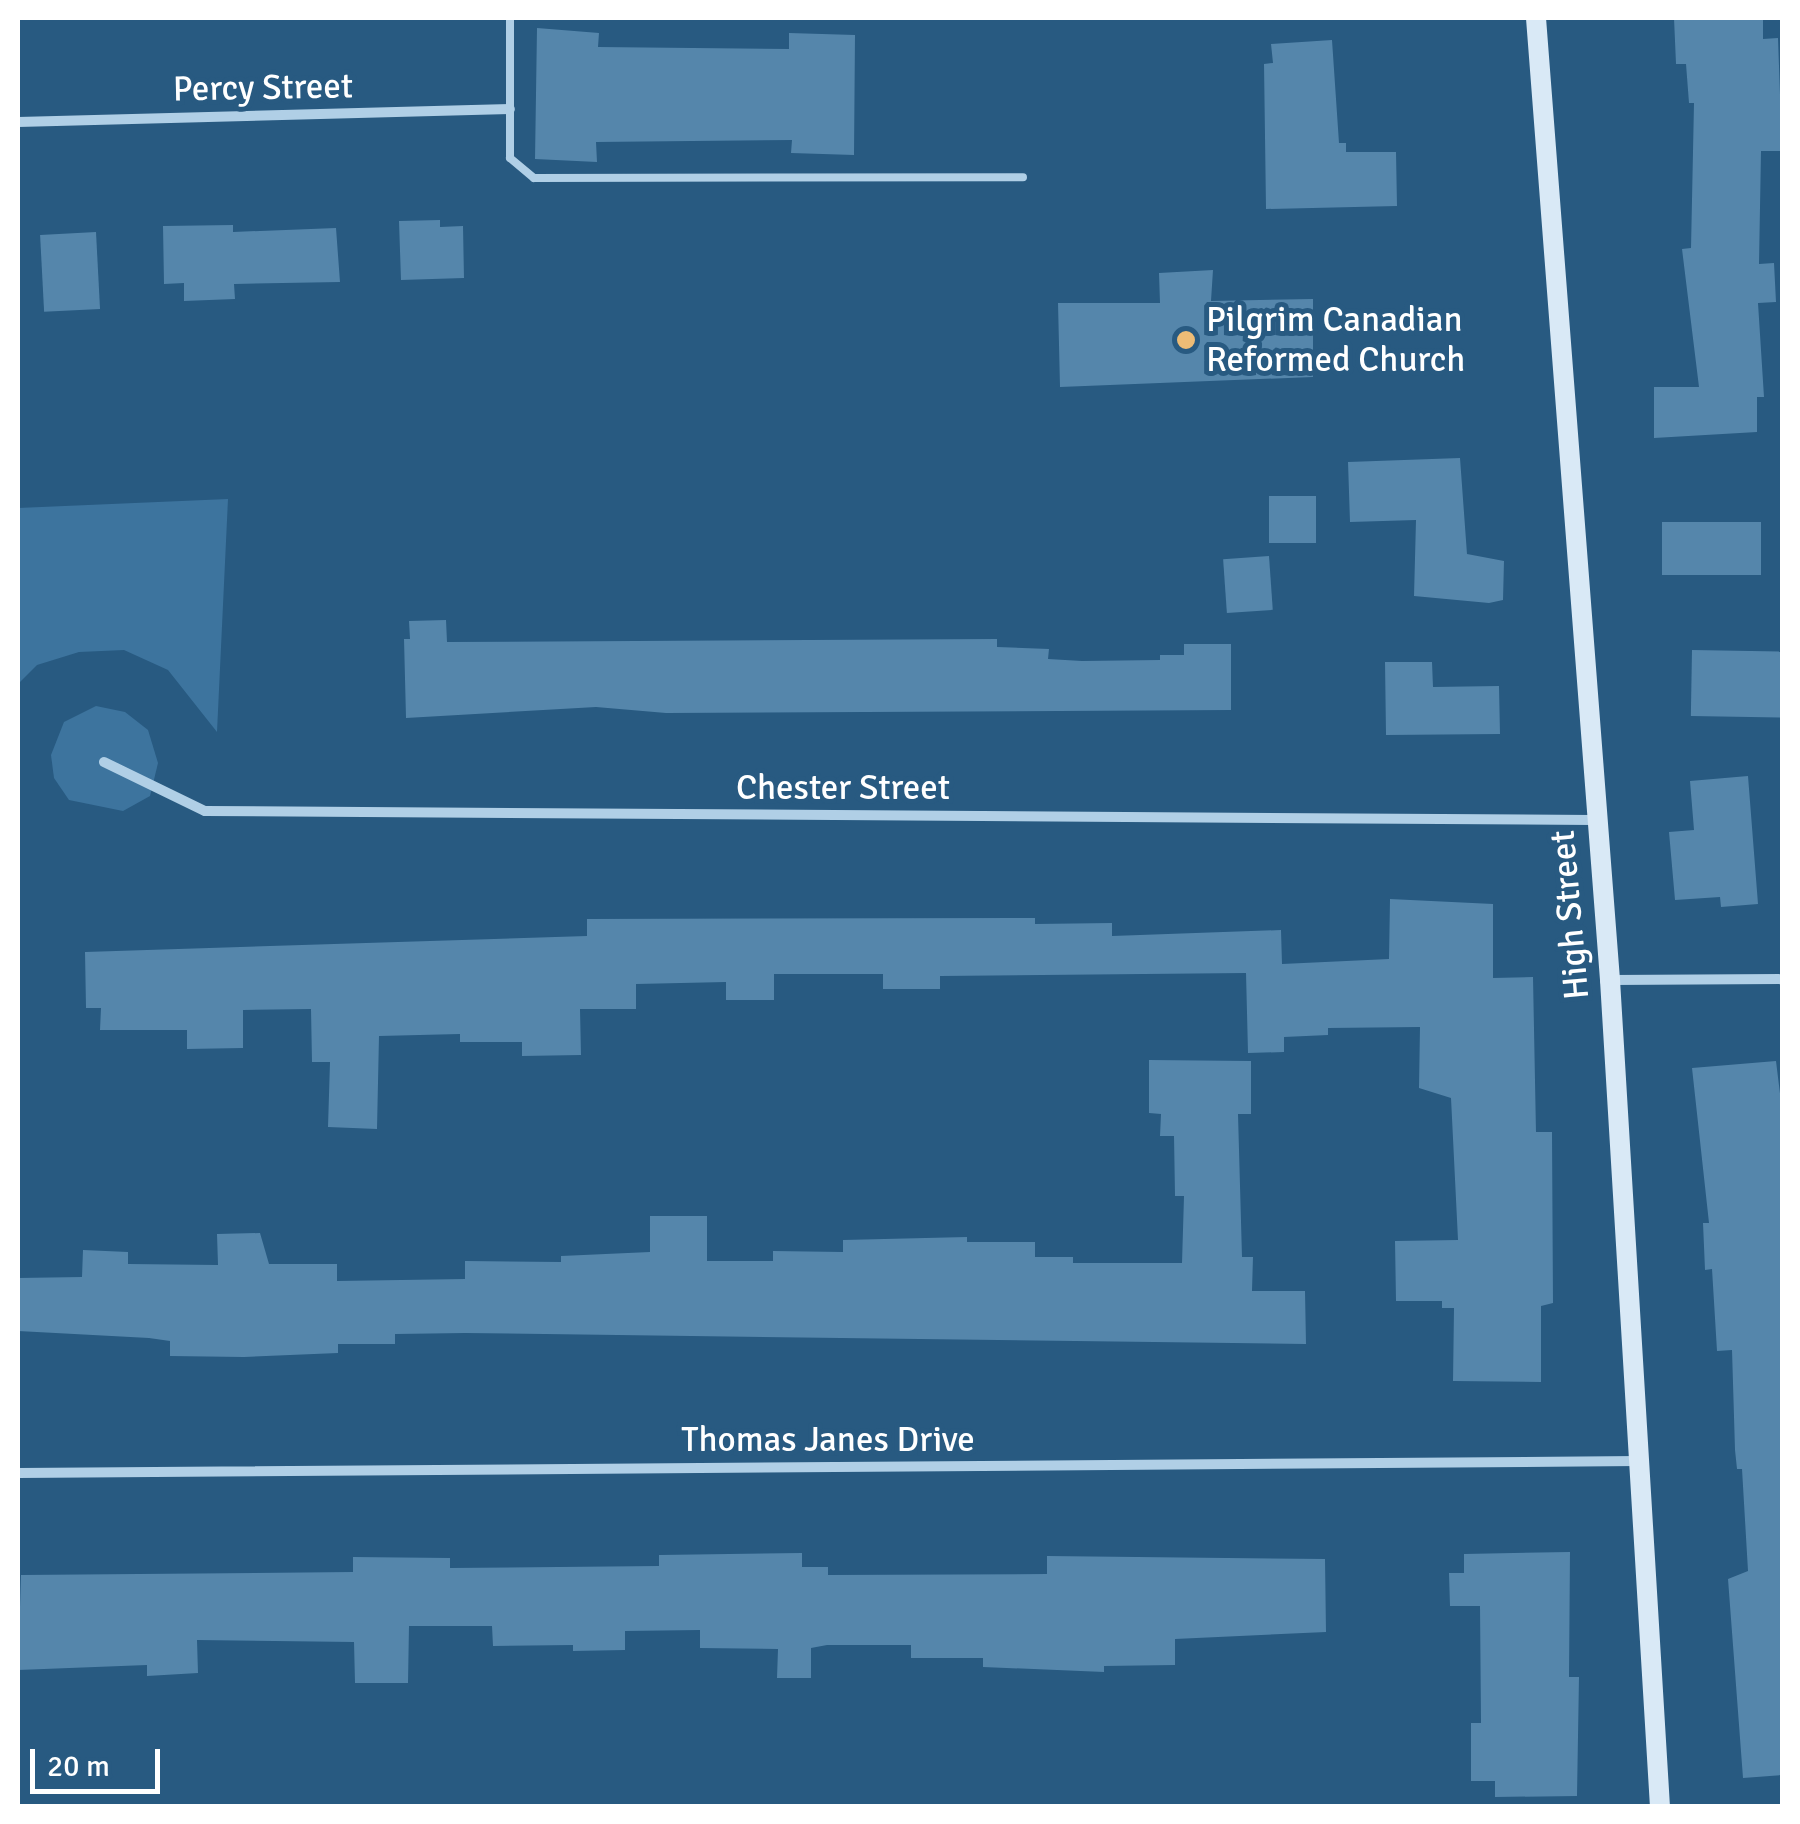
<!DOCTYPE html>
<html>
<head>
<meta charset="utf-8">
<style>
  body { margin:0 }
  #map { position:relative; width:1800px; height:1824px; overflow:hidden; background:#285a81; font-family:Signika,sans-serif }
  div>[style] { position:absolute }
  .green>* { inset:0; background:#3d749e }
  .building>* { inset:0; background:#5586ab; transform-origin:0 0 }
  .lane>* { height:8px; margin:-4px; padding:0 4px; transform-origin:4px; border-radius:4px; background:#b0cfe6 }
  .street>* { height:10px; margin:-5px; padding:0 5px; transform-origin:5px; border-radius:5px; background:#b0cfe6 }
  .secondary>* { height:20px; margin:-10px; padding:0 10px; transform-origin:10px; border-radius:10px; background:#d9e9f6 }
  .dots>* { width:28px; height:28px; translate:-50% -50%; box-sizing:border-box; border:5px solid #285a81; border-radius:50% }
  span { translate:-50% -50%; white-space:nowrap; text-align:center; line-height:1.15; -webkit-text-stroke:10px #285a81; paint-order:stroke }
  .street-label { font-size:35px; color:#fff }
  .poi-label { font-size:35px; color:#fff }
  .left { translate:0 -50%; text-align:left }
  .frame { position:absolute; inset:0; border:20px solid #fff; pointer-events:none }
  .scale { position:absolute; left:30px; top:1749px; width:130px; height:45px; box-sizing:border-box; border:5px solid #fff; border-top:0; padding-left:12px; font-size:30px; line-height:35px; white-space:nowrap; color:#fff; -webkit-text-stroke:8px #285a81; paint-order:stroke }
</style>
</head>
<body>
<div id="map">
  <div class="green">
    <i style="clip-path:polygon(228px 499px,217px 732px,168px 670px,124px 650px,79px 652px,37px 665px,18px 684px,18px 508px)"></i>
    <i style="clip-path:polygon(96px 706px,125px 712px,148px 730px,158px 763px,150px 796px,123px 811px,69px 800px,54px 778px,51px 755px,64px 722px)"></i>
  </div>
  <div class="building">
    <i style="clip-path:polygon(1674px 18px,1763px 18px,1763px 39px,1778px 38px,1782px 151px,1761px 151px,1759px 264px,1774px 263px,1776px 302px,1758px 303px,1764px 397px,1757px 397px,1757px 432px,1654px 438px,1654px 387px,1699px 387px,1682px 249px,1691px 248px,1694px 103px,1689px 103px,1686px 64px,1676px 64px)"></i>
    <i style="clip-path:polygon(537px 28px,599px 33px,598px 47px,789px 49px,789px 33px,855px 35px,854px 155px,791px 153px,792px 140px,596px 142px,597px 162px,535px 159px)"></i>
    <i style="clip-path:polygon(1332px 40px,1339px 143px,1346px 143px,1346px 152px,1396px 152px,1397px 206px,1266px 209px,1264px 64px,1273px 63px,1271px 44px)"></i>
    <i style="clip-path:polygon(440px 220px,440px 227px,463px 226px,464px 278px,401px 280px,399px 221px)"></i>
    <i style="clip-path:polygon(233px 225px,233px 232px,336px 228px,340px 282px,234px 284px,235px 299px,184px 301px,184px 283px,164px 284px,163px 226px)"></i>
    <i style="left:96px;top:232px;width:77px;height:56px;rotate:87deg"></i>
    <i style="clip-path:polygon(1213px 270px,1211px 301px,1313px 299px,1313px 377px,1060px 387px,1058px 303px,1160px 303px,1159px 273px)"></i>
    <i style="clip-path:polygon(1460px 458px,1467px 554px,1504px 561px,1503px 600px,1489px 603px,1414px 596px,1416px 520px,1350px 522px,1348px 462px)"></i>
    <i style="left:1269px;top:496px;width:47px;height:47px"></i>
    <i style="left:1662px;top:522px;width:99px;height:53px"></i>
    <i style="left:1269px;top:556px;width:54px;height:46px;rotate:86deg"></i>
    <i style="clip-path:polygon(446px 620px,447px 642px,997px 639px,997px 647px,1049px 649px,1048px 659px,1082px 661px,1160px 660px,1160px 655px,1184px 655px,1184px 644px,1231px 644px,1231px 710px,666px 713px,596px 707px,406px 718px,404px 639px,410px 639px,409px 621px)"></i>
    <i style="left:1692px;top:650px;width:90px;height:66px;rotate:1deg"></i>
    <i style="clip-path:polygon(1385px 662px,1432px 662px,1433px 687px,1499px 686px,1500px 734px,1386px 735px)"></i>
    <i style="clip-path:polygon(1748px 776px,1758px 904px,1721px 907px,1720px 897px,1675px 900px,1669px 832px,1694px 830px,1690px 781px)"></i>
    <i style="clip-path:polygon(1390px 899px,1493px 904px,1493px 978px,1533px 977px,1536px 1132px,1552px 1132px,1553px 1303px,1541px 1306px,1541px 1382px,1453px 1381px,1454px 1308px,1442px 1308px,1442px 1301px,1396px 1301px,1395px 1241px,1458px 1240px,1451px 1098px,1419px 1088px,1420px 1027px,1328px 1028px,1328px 1035px,1284px 1037px,1284px 1052px,1248px 1053px,1246px 973px,940px 976px,940px 989px,883px 989px,883px 974px,774px 974px,774px 1000px,726px 1000px,726px 982px,636px 984px,636px 1009px,580px 1009px,581px 1055px,522px 1056px,522px 1042px,460px 1042px,460px 1034px,379px 1036px,377px 1129px,328px 1127px,330px 1062px,312px 1062px,311px 1009px,243px 1010px,243px 1048px,187px 1049px,187px 1030px,100px 1030px,101px 1008px,86px 1008px,85px 952px,587px 936px,587px 919px,1035px 918px,1035px 924px,1112px 923px,1112px 936px,1281px 930px,1282px 964px,1389px 959px)"></i>
    <i style="clip-path:polygon(1149px 1060px,1251px 1061px,1251px 1114px,1238px 1114px,1242px 1257px,1253px 1257px,1252px 1291px,1305px 1291px,1306px 1344px,465px 1333px,395px 1334px,395px 1344px,338px 1344px,338px 1353px,244px 1357px,170px 1356px,170px 1341px,149px 1338px,18px 1331px,18px 1278px,82px 1277px,83px 1250px,128px 1252px,128px 1264px,218px 1265px,217px 1234px,260px 1233px,269px 1264px,337px 1264px,337px 1281px,465px 1279px,465px 1261px,561px 1262px,561px 1256px,650px 1252px,650px 1216px,707px 1216px,707px 1261px,773px 1261px,773px 1251px,843px 1252px,843px 1240px,967px 1237px,967px 1242px,1035px 1242px,1035px 1257px,1073px 1257px,1073px 1263px,1182px 1263px,1184px 1196px,1175px 1196px,1174px 1136px,1160px 1136px,1161px 1114px,1149px 1113px)"></i>
    <i style="clip-path:polygon(1776px 1061px,1782px 1110px,1782px 1775px,1743px 1778px,1728px 1579px,1748px 1571px,1742px 1469px,1737px 1469px,1735px 1450px,1732px 1350px,1717px 1351px,1712px 1269px,1705px 1270px,1703px 1223px,1709px 1223px,1692px 1068px)"></i>
    <i style="clip-path:polygon(1570px 1552px,1569px 1677px,1579px 1677px,1577px 1796px,1495px 1797px,1495px 1781px,1471px 1781px,1471px 1723px,1481px 1723px,1480px 1606px,1450px 1606px,1449px 1573px,1464px 1573px,1464px 1554px)"></i>
    <i style="clip-path:polygon(802px 1553px,802px 1567px,828px 1567px,828px 1575px,1047px 1574px,1047px 1556px,1325px 1559px,1326px 1632px,1175px 1639px,1175px 1665px,1104px 1666px,1104px 1672px,983px 1667px,983px 1658px,911px 1658px,911px 1645px,827px 1645px,811px 1648px,811px 1678px,777px 1678px,778px 1649px,700px 1648px,700px 1630px,625px 1631px,625px 1650px,573px 1651px,573px 1645px,493px 1646px,492px 1626px,409px 1626px,408px 1683px,355px 1683px,354px 1642px,197px 1640px,198px 1673px,147px 1676px,147px 1665px,18px 1670px,21px 1575px,353px 1572px,353px 1557px,450px 1558px,450px 1568px,659px 1566px,659px 1555px)"></i>
  </div>
  <div class="lane">
    <i style="left:510px;top:18px;width:140px;rotate:90deg"></i>
    <i style="left:510px;top:158px;width:31px;rotate:40deg"></i>
    <i style="left:534px;top:178px;width:489px;rotate:-0.1deg"></i>
  </div>
  <div class="street">
    <i style="left:18px;top:122px;width:492px;rotate:-1.5deg"></i>
    <i style="left:104px;top:762px;width:112px;rotate:25.9deg"></i>
    <i style="left:205px;top:811px;width:1388px;rotate:0.37deg"></i>
    <i style="left:1611px;top:980px;width:171px;rotate:-0.3deg"></i>
    <i style="left:18px;top:1473px;width:1620px;rotate:-0.42deg"></i>
  </div>
  <div class="secondary">
    <i style="left:1536px;top:18px;width:965px;rotate:85.6deg"></i>
    <i style="left:1610px;top:980px;width:828px;rotate:86.54deg"></i>
  </div>
  <div class="dots">
    <i style="left:1186px;top:340px;background:#edbc76"></i>
  </div>
  <div class="street-label">
    <span style="left:263px;top:88px;rotate:-1deg">Percy Street</span>
    <span style="left:843px;top:788px">Chester Street</span>
    <span style="left:1570px;top:915px;rotate:-95deg">High Street</span>
    <span style="left:828px;top:1440px">Thomas Janes Drive</span>
  </div>
  <div class="poi-label">
    <span class="left" style="left:1206px;top:340px">Pilgrim Canadian<br>Reformed Church</span>
  </div>
  <div class="frame"></div>
  <div class="scale">20 m</div>
</div>
</body>
</html>
